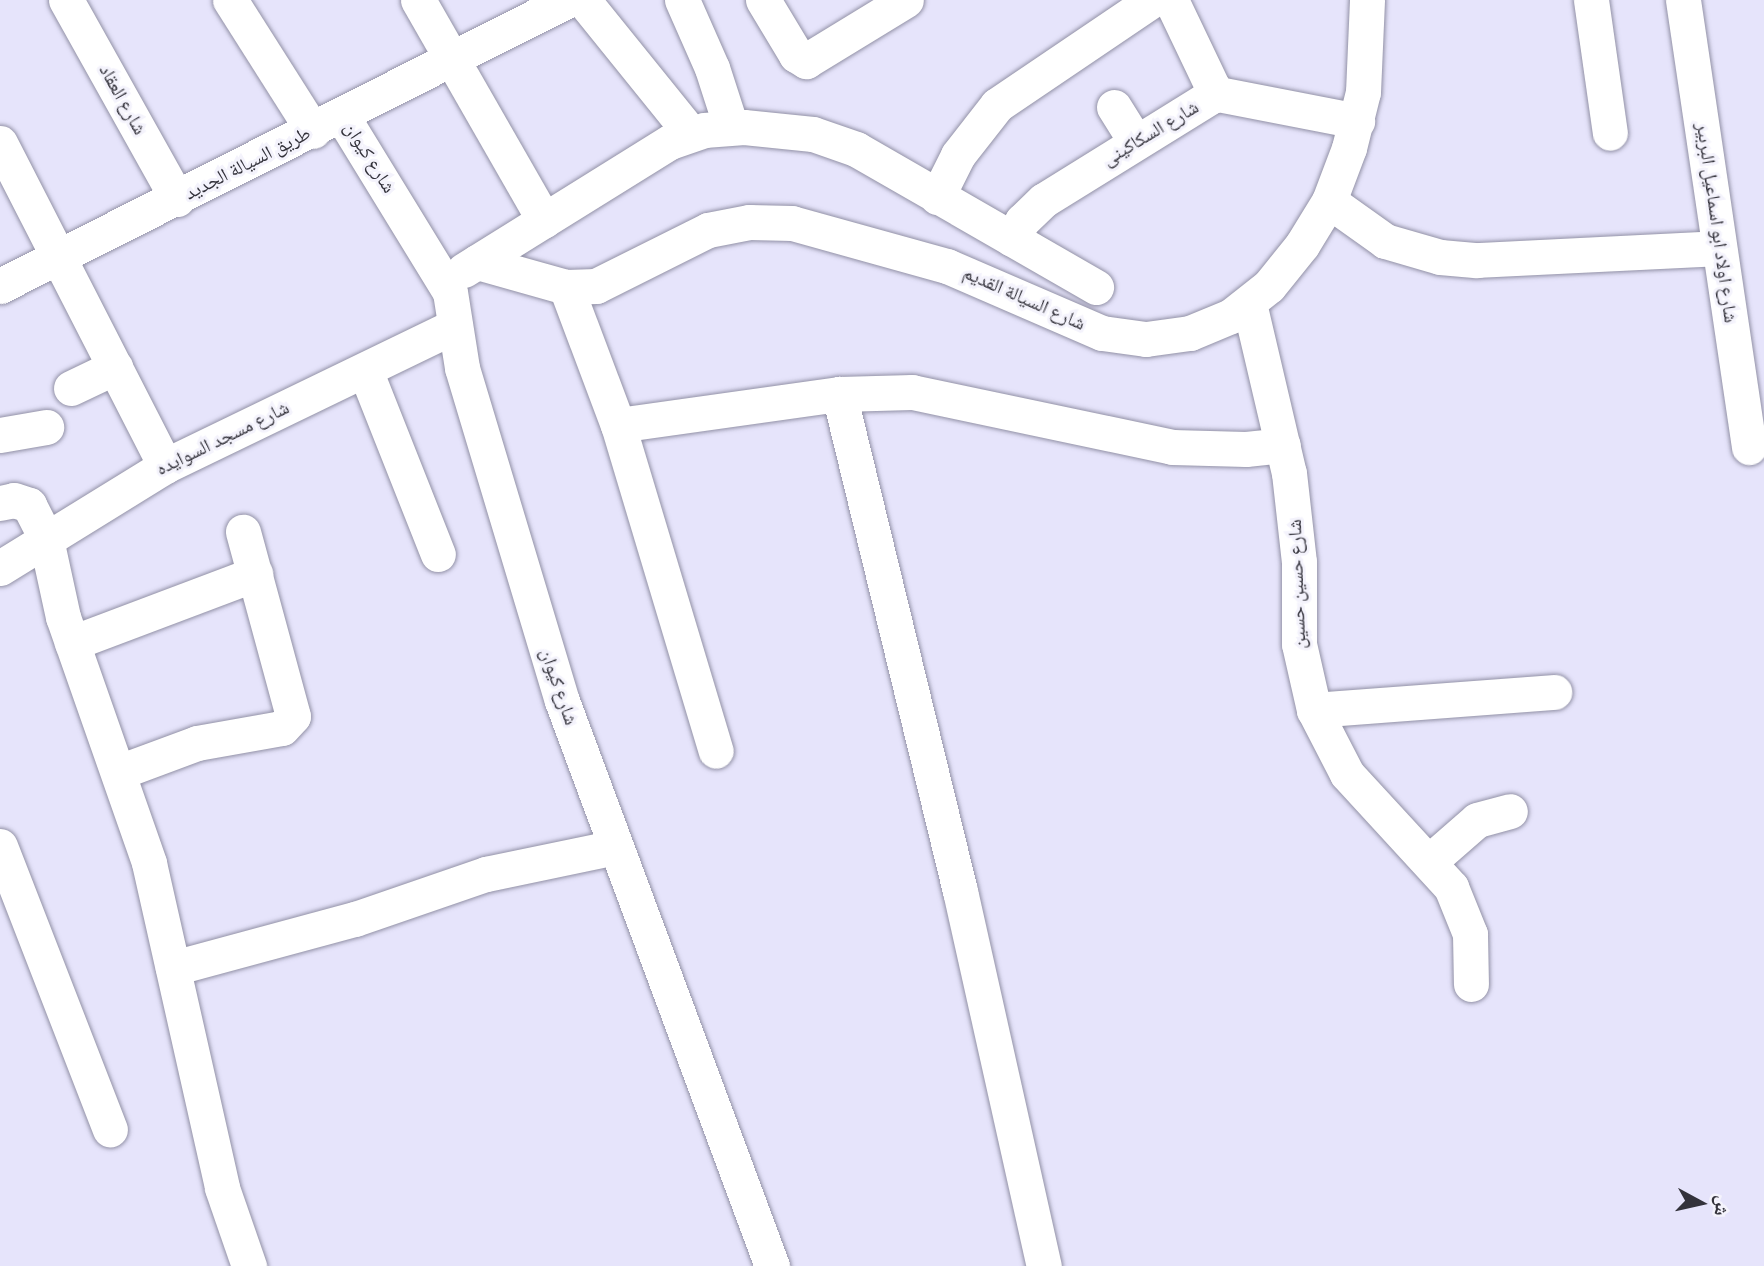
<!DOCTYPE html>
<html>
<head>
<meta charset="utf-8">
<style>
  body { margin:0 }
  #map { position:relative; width:1764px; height:1266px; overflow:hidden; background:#e6e4fb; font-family:Signika,"Noto Naskh Arabic",sans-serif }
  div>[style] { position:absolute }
  .roads { filter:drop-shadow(0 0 2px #9291a6) drop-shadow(0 0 2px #9291a6) }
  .minor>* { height:35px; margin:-17.5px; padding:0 17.5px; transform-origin:17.5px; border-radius:17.5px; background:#fff }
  span { translate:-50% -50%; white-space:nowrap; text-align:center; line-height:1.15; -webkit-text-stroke:6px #f4f3fc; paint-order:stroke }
  .street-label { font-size:19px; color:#33323b }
  .north { position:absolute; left:1666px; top:1168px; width:70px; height:70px; -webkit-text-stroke:5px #f4f3fc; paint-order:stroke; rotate:98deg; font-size:19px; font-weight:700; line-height:28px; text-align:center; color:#33323b }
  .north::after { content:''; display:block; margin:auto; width:24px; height:32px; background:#33323b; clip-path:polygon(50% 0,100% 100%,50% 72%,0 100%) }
</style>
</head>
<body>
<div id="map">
  <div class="roads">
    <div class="minor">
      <i style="left:66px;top:0;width:228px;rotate:60.8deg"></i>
      <i style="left:230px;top:0;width:155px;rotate:57.6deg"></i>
      <i style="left:418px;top:0;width:254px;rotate:60.2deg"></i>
      <i style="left:583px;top:0;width:172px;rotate:51.1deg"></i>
      <i style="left:682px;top:0;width:74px;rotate:66.2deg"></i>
      <i style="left:712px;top:68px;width:62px;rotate:72.1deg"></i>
      <i style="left:763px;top:0;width:64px;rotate:59deg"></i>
      <i style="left:796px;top:55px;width:12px;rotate:31deg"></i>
      <i style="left:806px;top:61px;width:117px;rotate:-31.4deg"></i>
      <i style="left:1591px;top:0;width:134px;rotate:81.9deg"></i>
      <i style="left:1683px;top:0;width:452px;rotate:81.6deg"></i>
      <i style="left:1213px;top:93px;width:147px;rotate:11deg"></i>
      <i style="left:1114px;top:107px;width:39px;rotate:58deg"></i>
      <i style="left:342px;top:116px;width:206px;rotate:58.5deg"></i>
      <i style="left:450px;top:292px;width:77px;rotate:81deg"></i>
      <i style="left:462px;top:368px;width:348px;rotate:73.3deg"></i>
      <i style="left:562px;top:701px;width:603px;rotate:69.61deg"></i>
      <i style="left:0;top:143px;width:363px;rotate:62.9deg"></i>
      <i style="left:937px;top:197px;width:47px;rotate:-63.4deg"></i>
      <i style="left:958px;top:155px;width:63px;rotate:-52deg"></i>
      <i style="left:997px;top:105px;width:187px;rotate:-34.1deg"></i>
      <i style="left:1329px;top:201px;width:69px;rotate:35.5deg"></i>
      <i style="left:1385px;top:241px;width:57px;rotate:16.2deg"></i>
      <i style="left:1440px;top:257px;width:37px;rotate:5deg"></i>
      <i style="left:1477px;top:260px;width:242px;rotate:-2.8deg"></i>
      <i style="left:1012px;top:239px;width:21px;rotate:-61deg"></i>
      <i style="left:1022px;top:221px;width:30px;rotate:-44deg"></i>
      <i style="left:1044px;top:200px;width:198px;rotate:-31.8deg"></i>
      <i style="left:1212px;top:96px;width:10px;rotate:-90deg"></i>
      <i style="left:1212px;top:86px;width:95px;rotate:-115.5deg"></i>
      <i style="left:477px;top:262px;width:92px;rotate:15.7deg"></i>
      <i style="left:566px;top:287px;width:30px;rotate:-2deg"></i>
      <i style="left:596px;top:286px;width:125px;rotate:-26.6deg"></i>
      <i style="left:708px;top:230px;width:42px;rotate:-11deg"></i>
      <i style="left:749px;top:222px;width:43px;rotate:1.3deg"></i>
      <i style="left:792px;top:223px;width:161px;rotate:15.5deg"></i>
      <i style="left:947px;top:266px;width:169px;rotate:23.4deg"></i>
      <i style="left:1102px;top:333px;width:44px;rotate:7.8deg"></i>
      <i style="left:1146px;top:339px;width:44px;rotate:-7.8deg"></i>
      <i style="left:1190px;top:333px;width:44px;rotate:-22.5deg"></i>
      <i style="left:1231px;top:316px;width:48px;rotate:-38.3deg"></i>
      <i style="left:1269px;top:286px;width:53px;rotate:-51.2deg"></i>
      <i style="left:1302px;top:245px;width:52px;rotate:-58.5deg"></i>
      <i style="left:1329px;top:201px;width:57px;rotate:-69.3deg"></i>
      <i style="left:1349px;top:148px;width:58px;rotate:-76deg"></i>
      <i style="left:1363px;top:92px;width:92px;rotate:-87.5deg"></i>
      <i style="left:464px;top:270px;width:243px;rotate:-31.9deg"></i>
      <i style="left:670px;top:142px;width:36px;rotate:-19deg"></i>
      <i style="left:704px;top:130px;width:40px;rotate:-4.3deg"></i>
      <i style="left:744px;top:127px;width:69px;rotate:5.8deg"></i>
      <i style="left:813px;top:134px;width:46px;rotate:19.2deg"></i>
      <i style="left:856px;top:149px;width:277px;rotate:29.9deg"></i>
      <i style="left:0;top:286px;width:636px;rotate:-26.73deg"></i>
      <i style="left:566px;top:287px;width:147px;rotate:69.4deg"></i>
      <i style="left:618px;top:425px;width:340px;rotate:73.3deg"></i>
      <i style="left:1249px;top:303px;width:175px;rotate:76.8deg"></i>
      <i style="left:1289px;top:473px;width:90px;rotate:83.6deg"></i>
      <i style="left:1299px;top:562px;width:82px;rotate:90deg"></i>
      <i style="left:1299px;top:644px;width:68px;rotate:77.2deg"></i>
      <i style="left:1314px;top:710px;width:72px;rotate:62.7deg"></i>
      <i style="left:1347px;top:774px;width:154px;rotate:47.4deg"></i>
      <i style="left:1451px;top:887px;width:51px;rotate:68deg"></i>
      <i style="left:1470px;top:934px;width:50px;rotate:88.9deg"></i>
      <i style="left:365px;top:370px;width:198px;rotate:68.4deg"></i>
      <i style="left:71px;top:388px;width:49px;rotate:-25.5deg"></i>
      <i style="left:839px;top:394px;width:512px;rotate:76.32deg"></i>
      <i style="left:960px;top:891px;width:384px;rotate:77.4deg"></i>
      <i style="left:618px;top:425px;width:223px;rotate:-8deg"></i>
      <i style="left:839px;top:394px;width:73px;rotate:-1.6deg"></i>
      <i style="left:912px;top:392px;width:266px;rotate:11.9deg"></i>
      <i style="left:1172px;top:447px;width:74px;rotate:1.5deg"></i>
      <i style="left:1246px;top:449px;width:37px;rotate:-6deg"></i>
      <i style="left:0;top:435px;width:47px;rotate:-9.9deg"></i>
      <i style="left:0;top:503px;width:14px;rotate:-12deg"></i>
      <i style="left:14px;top:500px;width:16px;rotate:18deg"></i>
      <i style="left:29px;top:505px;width:38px;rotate:63deg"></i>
      <i style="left:46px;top:539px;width:80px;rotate:77.7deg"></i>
      <i style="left:63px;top:617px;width:261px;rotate:70.7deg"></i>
      <i style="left:149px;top:863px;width:333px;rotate:77.3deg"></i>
      <i style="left:222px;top:1188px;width:83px;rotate:70.9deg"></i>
      <i style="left:0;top:568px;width:194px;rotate:-31.7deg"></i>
      <i style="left:165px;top:466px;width:322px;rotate:-25.8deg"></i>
      <i style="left:72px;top:643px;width:196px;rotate:-20.7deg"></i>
      <i style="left:1314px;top:710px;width:241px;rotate:-4.3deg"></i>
      <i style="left:119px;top:772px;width:83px;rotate:-20.4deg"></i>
      <i style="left:197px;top:743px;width:86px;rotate:-10deg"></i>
      <i style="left:282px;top:728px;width:16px;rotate:-47deg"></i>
      <i style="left:293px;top:716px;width:191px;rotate:-105.2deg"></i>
      <i style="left:0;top:846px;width:304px;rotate:68.8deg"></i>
      <i style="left:1430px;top:861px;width:62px;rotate:-41.1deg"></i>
      <i style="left:1477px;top:820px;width:34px;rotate:-15deg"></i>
      <i style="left:173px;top:968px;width:188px;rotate:-15.1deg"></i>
      <i style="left:355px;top:919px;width:139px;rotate:-19deg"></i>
      <i style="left:486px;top:874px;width:132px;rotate:-11.8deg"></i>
    </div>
  </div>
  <div class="street-label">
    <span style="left:122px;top:100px;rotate:61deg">شارع العقاد</span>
    <span style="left:1151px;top:134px;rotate:-31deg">شارع السكاكينى</span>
    <span style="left:369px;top:158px;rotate:58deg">شارع كيوان</span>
    <span style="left:248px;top:164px;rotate:-27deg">طريق السيالة الجديد</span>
    <span style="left:1716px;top:223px;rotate:82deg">شارع اولاد ابو اسماعيل البربير</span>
    <span style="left:1024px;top:299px;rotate:24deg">شارع السيالة القديم</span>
    <span style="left:223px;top:439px;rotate:-26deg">شارع مسجد السوايده</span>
    <span style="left:1298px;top:584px;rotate:-92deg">شارع حسين حسين</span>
    <span style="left:558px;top:687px;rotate:71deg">شارع كيوان</span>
  </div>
  <div class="north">ش</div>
</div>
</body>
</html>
